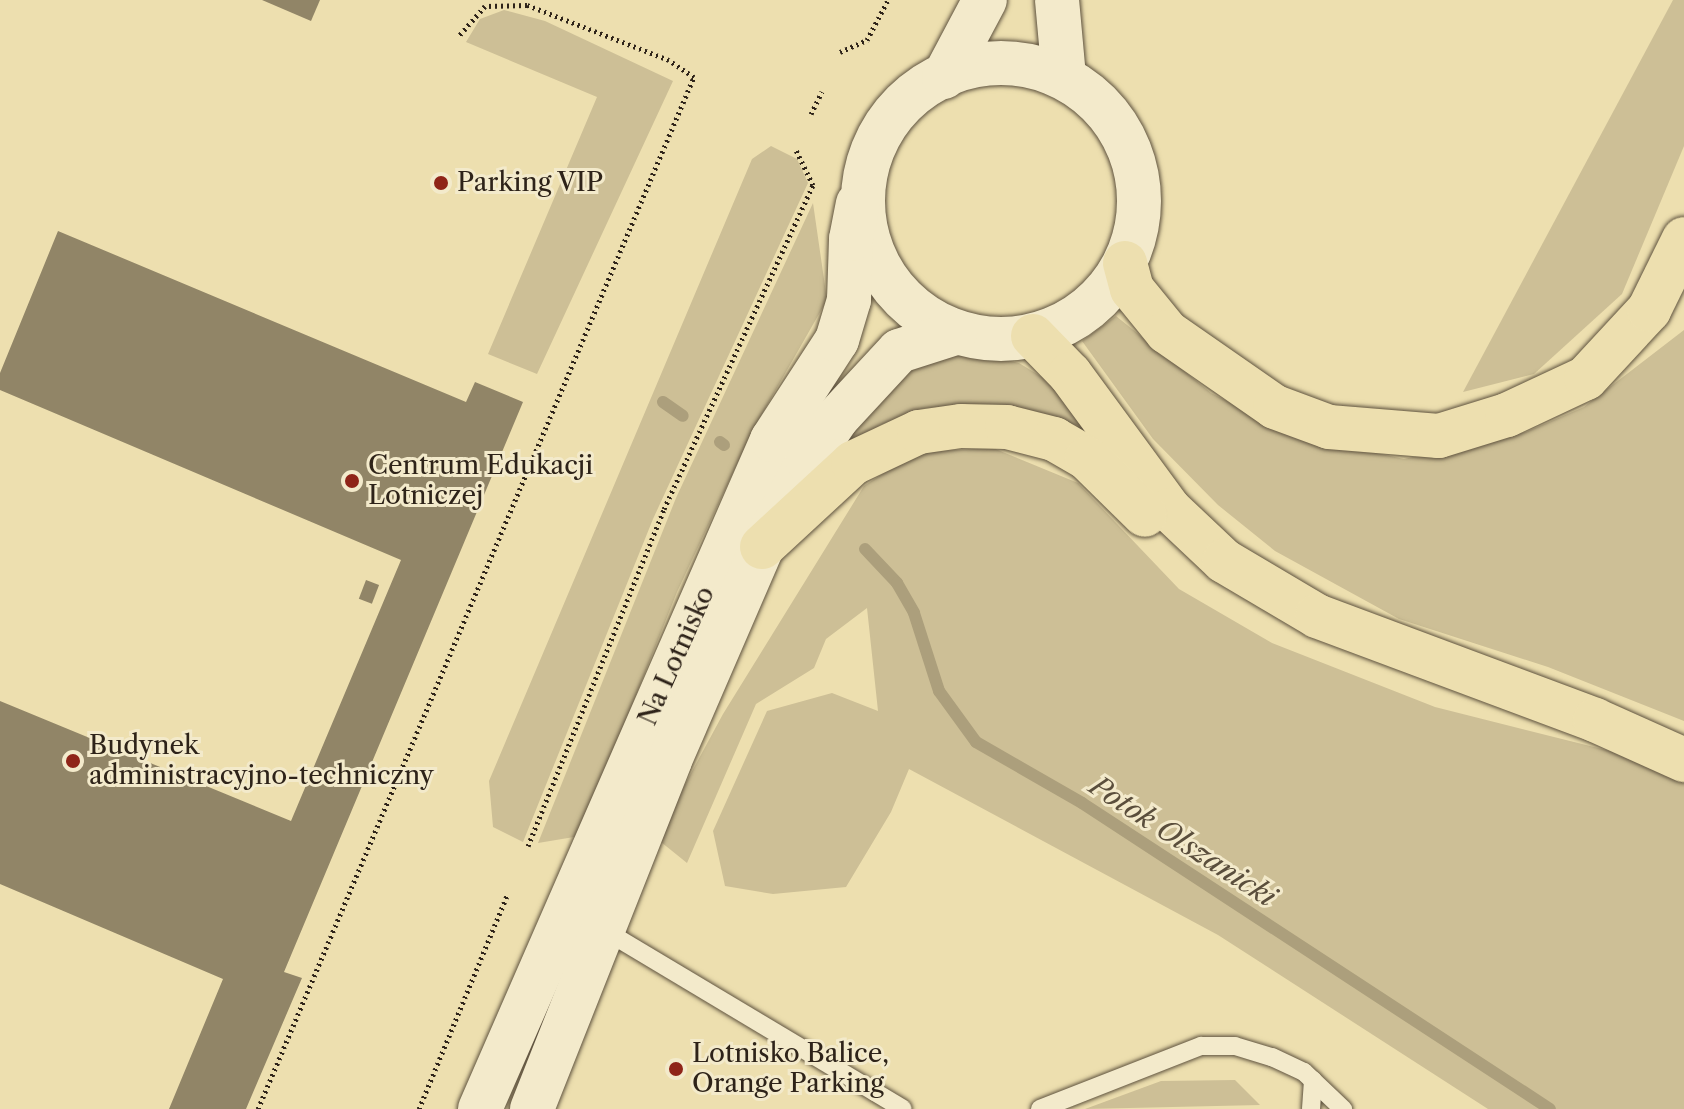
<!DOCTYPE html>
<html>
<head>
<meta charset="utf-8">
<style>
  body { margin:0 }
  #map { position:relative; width:1684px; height:1109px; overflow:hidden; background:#eddfaf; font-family:"Libre Caslon Text",serif }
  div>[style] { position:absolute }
  .green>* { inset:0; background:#cdbf96 }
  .stream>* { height:12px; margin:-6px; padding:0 6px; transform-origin:6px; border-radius:6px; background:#ac9f7c }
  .building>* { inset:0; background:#918567; transform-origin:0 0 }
  .path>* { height:5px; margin-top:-2.5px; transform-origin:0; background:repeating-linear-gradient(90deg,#2e2319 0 2px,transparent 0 6px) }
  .roads { filter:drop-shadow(0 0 2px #5e523e) drop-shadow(0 0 2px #5e523e) }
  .lane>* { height:18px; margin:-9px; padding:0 9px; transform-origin:9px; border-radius:9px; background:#f3eacb }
  .secondary>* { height:44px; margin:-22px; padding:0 22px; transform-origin:22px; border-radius:22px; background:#f3eacb }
  .secondary>.ring { margin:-22px; padding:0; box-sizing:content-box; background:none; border:44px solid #f3eacb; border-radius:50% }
  .highway>* { height:44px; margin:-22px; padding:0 22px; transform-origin:22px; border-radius:22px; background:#eddfaf }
  .dots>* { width:22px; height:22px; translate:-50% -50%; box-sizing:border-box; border:4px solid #f3eacb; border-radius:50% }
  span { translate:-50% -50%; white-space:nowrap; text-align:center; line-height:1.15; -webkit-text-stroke:6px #f3eacb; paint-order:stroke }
  .poi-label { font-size:26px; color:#2e2319 }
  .left { translate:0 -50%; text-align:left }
  .street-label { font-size:26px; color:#2e2319 }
  .water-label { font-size:28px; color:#5a4e3c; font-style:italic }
</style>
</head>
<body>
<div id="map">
  <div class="green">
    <i style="clip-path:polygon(1673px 0,1684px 0,1684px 146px,1622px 294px,1534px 374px,1463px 392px)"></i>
    <i style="clip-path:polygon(504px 10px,545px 21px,673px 81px,537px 374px,488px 354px,597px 97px,466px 42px,480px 19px)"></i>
    <i style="clip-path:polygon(771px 146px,797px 159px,808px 183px,653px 519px,523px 842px,493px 827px,489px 781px,752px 159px)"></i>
    <i style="clip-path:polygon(813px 203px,827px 300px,754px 428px,677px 592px,580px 836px,538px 843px,676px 498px)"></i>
    <i style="clip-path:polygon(1116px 316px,1211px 393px,1294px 435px,1404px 459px,1526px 432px,1584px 407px,1684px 330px,1684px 721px,1548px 667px,1399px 619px,1275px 551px,1218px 505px,1153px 439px,1082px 341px)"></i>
    <i style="clip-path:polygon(972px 353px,1019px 363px,1050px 382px,1082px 426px,974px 406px,925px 408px,880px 425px,856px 443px,843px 440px,885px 382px,929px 358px)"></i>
    <i style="clip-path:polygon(993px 448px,1078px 483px,1179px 589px,1272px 643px,1435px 707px,1610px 751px,1684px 783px,1684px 1109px,1488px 1109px,1218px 935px,909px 769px,891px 812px,846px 887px,773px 894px,725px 886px,713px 831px,767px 711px,832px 693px,878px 711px,867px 608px,826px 639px,814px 668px,756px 704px,687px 863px,656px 838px,723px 714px,864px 486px,916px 452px)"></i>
    <i style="clip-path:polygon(1235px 1080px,1260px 1105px,1085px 1109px,1161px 1081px)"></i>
  </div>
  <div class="stream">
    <i style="left:663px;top:402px;width:24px;rotate:35deg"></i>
    <i style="left:720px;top:442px;width:5px;rotate:37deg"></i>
    <i style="left:865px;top:549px;width:47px;rotate:46.7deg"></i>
    <i style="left:897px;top:583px;width:34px;rotate:60deg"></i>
    <i style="left:914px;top:613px;width:82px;rotate:72.2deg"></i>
    <i style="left:939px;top:691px;width:63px;rotate:54deg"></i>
    <i style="left:976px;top:742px;width:122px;rotate:29.9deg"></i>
    <i style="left:1082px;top:803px;width:559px;rotate:33.18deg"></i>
  </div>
  <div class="building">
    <i style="clip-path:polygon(262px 0,320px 0,311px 21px)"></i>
    <i style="clip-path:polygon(58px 231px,466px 402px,475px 382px,523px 402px,284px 972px,302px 978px,246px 1109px,169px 1109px,223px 979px,0 884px,0 701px,291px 821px,401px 560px,0 390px,0 373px)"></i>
    <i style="left:366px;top:580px;width:14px;height:20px;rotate:21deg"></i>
  </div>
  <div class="path">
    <i style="left:840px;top:52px;width:30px;rotate:-24deg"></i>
    <i style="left:867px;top:40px;width:45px;rotate:-62.3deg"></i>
    <i style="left:811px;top:114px;width:25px;rotate:-64deg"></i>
    <i style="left:528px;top:846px;width:363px;rotate:-68deg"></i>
    <i style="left:664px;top:509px;width:357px;rotate:-65.3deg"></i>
    <i style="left:813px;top:185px;width:41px;rotate:-115.9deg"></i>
    <i style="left:258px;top:1109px;width:1120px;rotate:-67.1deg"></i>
    <i style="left:694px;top:77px;width:30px;rotate:-146deg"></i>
    <i style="left:669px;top:60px;width:152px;rotate:-158.8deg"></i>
    <i style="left:527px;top:5px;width:42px;rotate:178.6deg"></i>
    <i style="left:485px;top:6px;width:40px;rotate:131deg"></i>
    <i style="left:419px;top:1109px;width:231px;rotate:-67.6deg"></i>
  </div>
  <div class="roads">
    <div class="lane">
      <i style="left:604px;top:930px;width:348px;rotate:30.9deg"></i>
      <i style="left:1040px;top:1109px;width:173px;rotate:-21.4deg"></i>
      <i style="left:1201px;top:1046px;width:34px"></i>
      <i style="left:1235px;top:1046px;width:39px;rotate:17deg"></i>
      <i style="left:1272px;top:1057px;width:35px;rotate:25deg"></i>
      <i style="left:1304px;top:1072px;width:54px;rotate:43.5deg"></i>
      <i style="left:1311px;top:1109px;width:29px;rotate:-86deg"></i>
    </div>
    <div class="secondary">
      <i style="left:1057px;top:0;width:77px;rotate:84.8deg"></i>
      <i class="ring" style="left:863px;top:63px;width:232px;height:232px"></i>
      <i style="left:944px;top:77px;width:87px;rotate:-62deg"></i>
      <i style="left:480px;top:1109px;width:730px;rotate:-66.42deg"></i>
      <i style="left:772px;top:440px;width:119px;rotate:-57deg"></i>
      <i style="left:837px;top:340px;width:42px;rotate:-73.3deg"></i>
      <i style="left:849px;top:300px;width:61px;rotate:-88.1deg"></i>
      <i style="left:851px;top:239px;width:36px;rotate:-79deg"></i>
      <i style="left:532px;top:1109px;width:375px;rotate:-68.4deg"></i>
      <i style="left:670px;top:760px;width:232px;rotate:-66.6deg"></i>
      <i style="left:762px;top:547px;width:98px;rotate:-61.9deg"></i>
      <i style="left:808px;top:461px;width:52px;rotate:-56deg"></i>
      <i style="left:837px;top:418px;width:91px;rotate:-47.2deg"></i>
      <i style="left:899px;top:351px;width:59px;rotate:-17.8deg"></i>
    </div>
    <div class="highway">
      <i style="left:1125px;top:263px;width:27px;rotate:75deg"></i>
      <i style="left:1132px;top:289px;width:55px;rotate:50.9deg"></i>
      <i style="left:1167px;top:332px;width:131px;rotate:34.8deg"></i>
      <i style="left:1275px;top:407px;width:58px;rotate:20.3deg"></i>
      <i style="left:1329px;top:427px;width:110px;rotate:4.7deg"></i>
      <i style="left:1439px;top:436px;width:71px;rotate:-17.2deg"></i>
      <i style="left:1507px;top:415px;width:87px;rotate:-25.1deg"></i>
      <i style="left:1586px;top:378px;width:93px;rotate:-47.2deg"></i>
      <i style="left:1649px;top:310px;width:79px;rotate:-63.8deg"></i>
      <i style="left:1033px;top:336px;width:53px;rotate:45.8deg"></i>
      <i style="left:1070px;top:374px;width:169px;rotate:53.7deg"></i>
      <i style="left:1170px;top:510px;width:74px;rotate:43.4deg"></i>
      <i style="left:1224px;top:561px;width:108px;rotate:30.6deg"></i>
      <i style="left:1317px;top:616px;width:297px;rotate:20.5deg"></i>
      <i style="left:1595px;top:720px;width:98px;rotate:24.2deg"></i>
      <i style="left:762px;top:547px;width:124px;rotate:-42.7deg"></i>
      <i style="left:853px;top:463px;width:73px;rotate:-25.2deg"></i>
      <i style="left:919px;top:432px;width:42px;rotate:-8.1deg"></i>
      <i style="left:961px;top:426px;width:46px;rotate:1.2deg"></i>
      <i style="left:1007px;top:427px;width:49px;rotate:14.3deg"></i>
      <i style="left:1054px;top:439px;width:38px;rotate:30deg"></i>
      <i style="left:1087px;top:458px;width:81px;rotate:44.5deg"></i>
    </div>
  </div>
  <div class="dots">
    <i style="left:441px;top:183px;background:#8f2418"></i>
    <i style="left:352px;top:481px;background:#8f2418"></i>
    <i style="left:73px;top:761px;background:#8f2418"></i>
    <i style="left:676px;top:1069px;background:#8f2418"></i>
  </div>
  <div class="poi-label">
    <span class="left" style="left:457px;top:183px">Parking VIP</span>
    <span class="left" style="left:368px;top:481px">Centrum Edukacji<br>Lotniczej</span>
    <span class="left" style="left:89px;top:761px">Budynek<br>administracyjno-techniczny</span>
    <span class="left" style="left:692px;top:1069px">Lotnisko Balice,<br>Orange Parking</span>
  </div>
  <div class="street-label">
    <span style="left:677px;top:656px;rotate:-66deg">Na Lotnisko</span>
  </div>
  <div class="water-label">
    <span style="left:1183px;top:841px;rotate:33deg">Potok Olszanicki</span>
  </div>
</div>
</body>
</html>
